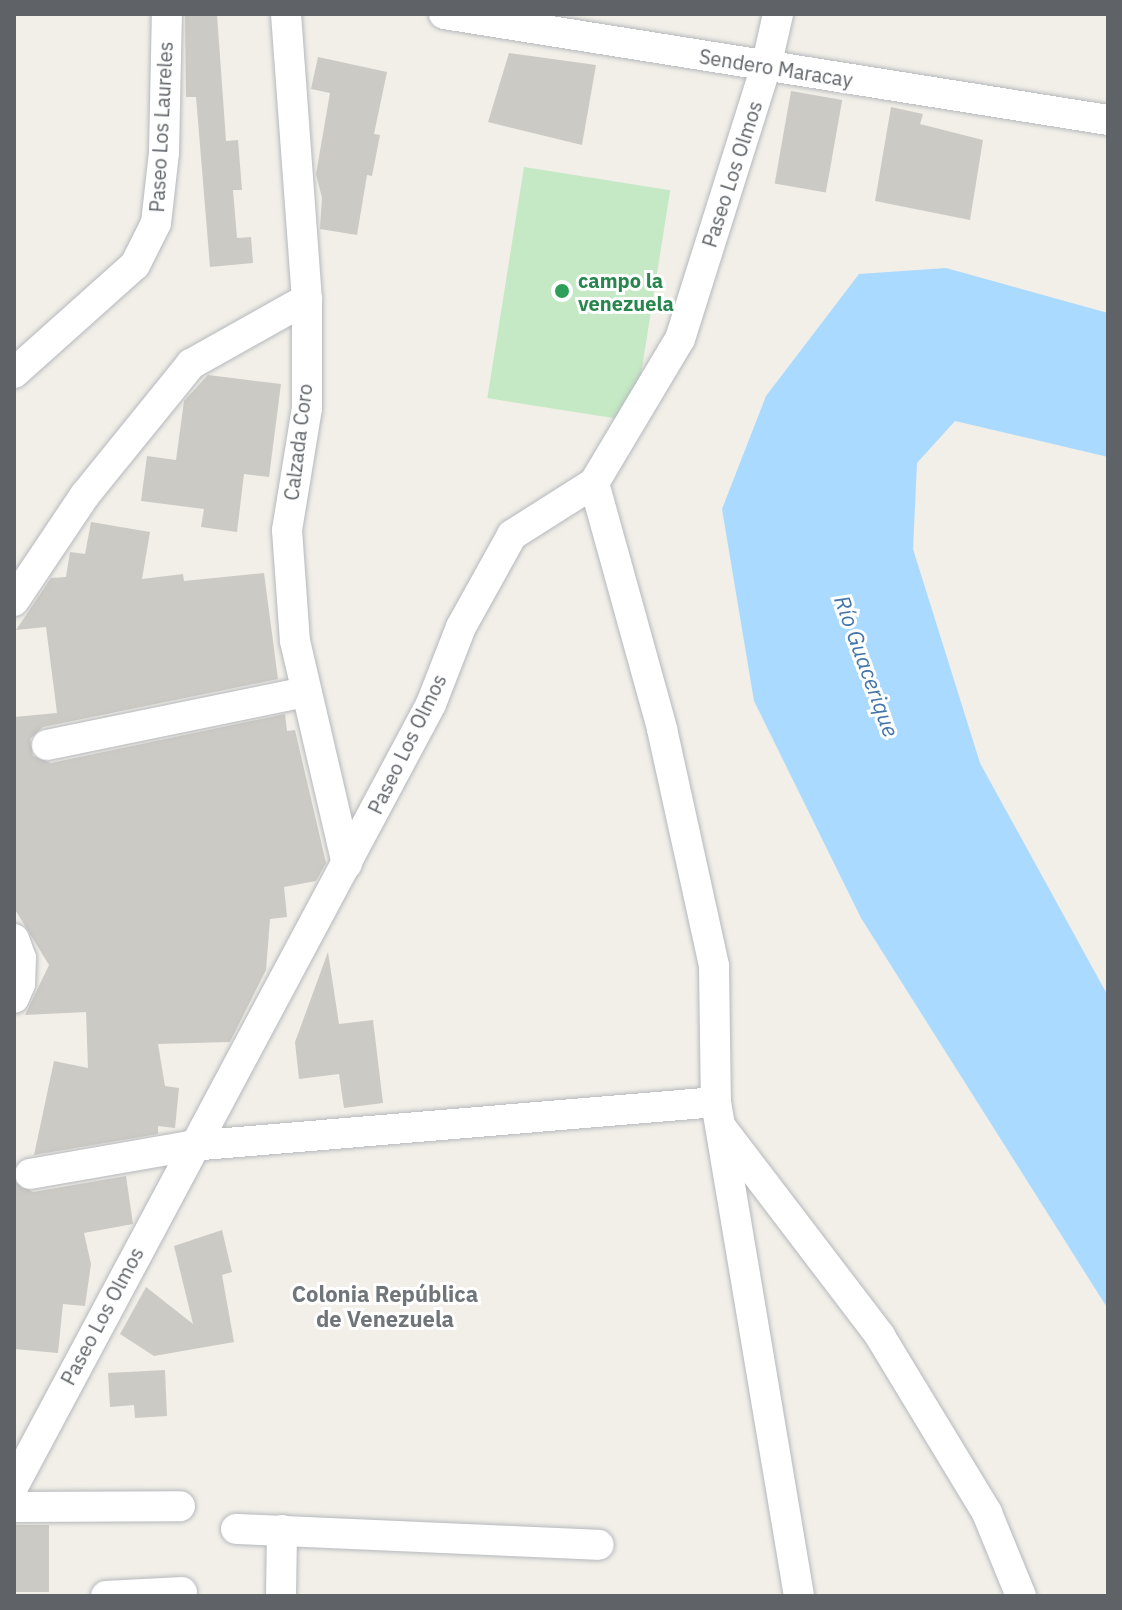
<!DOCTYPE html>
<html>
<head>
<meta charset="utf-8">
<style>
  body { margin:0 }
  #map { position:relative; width:1122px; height:1610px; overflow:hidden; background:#f1efe8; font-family:"IBM Plex Sans",sans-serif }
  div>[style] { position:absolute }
  .green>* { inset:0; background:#c5e8c5; transform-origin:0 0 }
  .water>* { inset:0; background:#aadaff }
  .building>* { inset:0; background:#cccac5; transform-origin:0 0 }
  .roads { filter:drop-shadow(0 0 2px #b5b8bc) drop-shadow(0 0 2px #b5b8bc) }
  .minor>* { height:30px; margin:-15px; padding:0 15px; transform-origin:15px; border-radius:15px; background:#fff }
  .dots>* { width:22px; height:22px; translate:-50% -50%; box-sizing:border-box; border:4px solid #fff; border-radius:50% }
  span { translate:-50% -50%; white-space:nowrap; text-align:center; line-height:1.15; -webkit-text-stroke:6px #fff; paint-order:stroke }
  .street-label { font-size:20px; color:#5f6368 }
  .leisure-label { font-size:20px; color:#27864d; font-weight:700 }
  .left { translate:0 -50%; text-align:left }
  .water-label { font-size:22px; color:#4174aa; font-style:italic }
  .neighbourhood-label { font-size:22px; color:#70757a; font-weight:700 }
  .frame { position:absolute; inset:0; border:16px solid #5f6368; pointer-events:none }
</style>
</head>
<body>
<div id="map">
  <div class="green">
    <i style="left:524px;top:167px;width:148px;height:234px;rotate:9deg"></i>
  </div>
  <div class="water">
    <i style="clip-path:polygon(946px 268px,1108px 313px,1108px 457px,955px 421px,917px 463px,913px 549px,980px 763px,1108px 996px,1108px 1309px,861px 918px,754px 701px,722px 509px,766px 396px,859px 274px)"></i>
  </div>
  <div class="building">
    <i style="clip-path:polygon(185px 14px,217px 14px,226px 141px,238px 140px,242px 190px,233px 190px,237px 238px,251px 237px,253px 263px,210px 267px,196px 97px,186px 97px)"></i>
    <i style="clip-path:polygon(509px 53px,596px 65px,582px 145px,488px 122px)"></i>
    <i style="clip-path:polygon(318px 57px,387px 72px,374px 134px,380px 135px,372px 176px,367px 175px,357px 235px,320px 229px,322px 198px,316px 174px,330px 93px,311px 89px)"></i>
    <i style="left:791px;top:91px;width:52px;height:94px;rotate:10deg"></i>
    <i style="clip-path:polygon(891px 107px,923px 114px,920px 124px,983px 140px,970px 220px,875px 201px)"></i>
    <i style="clip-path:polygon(208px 375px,281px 384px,269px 477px,244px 474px,237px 532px,201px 527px,204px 509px,141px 501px,147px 456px,176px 460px,184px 401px)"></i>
    <i style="clip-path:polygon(91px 522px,150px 532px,142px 579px,183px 574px,184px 581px,264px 573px,278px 679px,43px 727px,30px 739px,33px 756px,51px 763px,285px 714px,287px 731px,295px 730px,326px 863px,316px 881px,284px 887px,287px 917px,270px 919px,266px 970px,230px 1042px,158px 1044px,165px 1086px,179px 1088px,175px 1128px,158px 1126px,158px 1134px,34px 1155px,54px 1061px,88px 1068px,86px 1012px,25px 1015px,49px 965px,14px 908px,14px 717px,57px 713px,46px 627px,16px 630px,51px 578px,66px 577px,70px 552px,85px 554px)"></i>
    <i style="clip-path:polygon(328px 952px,339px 1024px,373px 1020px,383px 1103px,344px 1108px,339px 1074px,299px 1079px,295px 1042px)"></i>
    <i style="clip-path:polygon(126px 1176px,133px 1224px,84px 1233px,91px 1264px,85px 1306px,63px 1304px,58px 1353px,14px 1349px,14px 1181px,33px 1192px)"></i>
    <i style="clip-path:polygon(222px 1230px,232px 1272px,222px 1275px,234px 1342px,154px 1356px,120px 1334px,146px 1287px,193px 1324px,174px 1246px)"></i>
    <i style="clip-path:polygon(165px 1370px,167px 1416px,135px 1418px,134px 1405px,110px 1407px,108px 1373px)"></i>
    <i style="left:14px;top:1525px;width:35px;height:67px"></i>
  </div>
  <div class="roads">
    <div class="minor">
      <i style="left:286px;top:14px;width:286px;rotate:85.8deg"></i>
      <i style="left:307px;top:299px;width:109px;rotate:90deg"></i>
      <i style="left:307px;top:408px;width:124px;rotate:99.3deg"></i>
      <i style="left:287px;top:530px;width:111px;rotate:85.9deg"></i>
      <i style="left:295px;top:641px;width:229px;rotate:76.9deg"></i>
      <i style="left:444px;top:14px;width:672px;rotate:9.07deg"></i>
      <i style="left:14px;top:373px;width:162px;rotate:-41.8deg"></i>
      <i style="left:135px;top:265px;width:47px;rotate:-63.4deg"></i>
      <i style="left:156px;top:223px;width:70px;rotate:-83.5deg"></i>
      <i style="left:164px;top:153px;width:139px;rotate:-88.8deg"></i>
      <i style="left:594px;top:483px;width:255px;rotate:74.5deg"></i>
      <i style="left:662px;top:729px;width:243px;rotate:77.6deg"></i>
      <i style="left:714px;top:966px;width:136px;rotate:89.2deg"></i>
      <i style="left:716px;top:1102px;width:501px;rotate:80.46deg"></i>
      <i style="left:14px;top:601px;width:128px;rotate:-56.2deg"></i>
      <i style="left:85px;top:495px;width:169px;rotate:-51deg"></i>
      <i style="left:191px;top:364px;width:133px;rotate:-29.3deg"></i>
      <i style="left:47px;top:745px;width:263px;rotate:-11.6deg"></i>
      <i style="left:14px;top:939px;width:20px;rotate:70deg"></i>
      <i style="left:21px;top:958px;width:26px;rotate:92deg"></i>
      <i style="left:20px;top:984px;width:15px;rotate:113deg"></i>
      <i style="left:721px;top:1127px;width:263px;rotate:52.7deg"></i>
      <i style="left:880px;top:1336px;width:207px;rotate:58.8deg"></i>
      <i style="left:987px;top:1513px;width:90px;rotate:67.7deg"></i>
      <i style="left:30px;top:1174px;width:163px;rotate:-9.9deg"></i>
      <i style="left:191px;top:1146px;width:527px;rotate:-4.79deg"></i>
      <i style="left:14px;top:1485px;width:885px;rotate:-61.9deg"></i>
      <i style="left:431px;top:704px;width:83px;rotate:-68.7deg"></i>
      <i style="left:461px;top:627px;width:105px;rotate:-61deg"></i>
      <i style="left:512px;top:535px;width:97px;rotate:-32.4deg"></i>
      <i style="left:594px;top:483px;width:168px;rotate:-59.2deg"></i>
      <i style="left:680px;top:339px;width:285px;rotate:-72.5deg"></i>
      <i style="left:766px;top:67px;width:54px;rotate:-77.2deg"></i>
      <i style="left:14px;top:1507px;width:166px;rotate:-0.3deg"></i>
      <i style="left:236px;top:1529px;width:363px;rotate:2.5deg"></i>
      <i style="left:106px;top:1596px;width:76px;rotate:-3deg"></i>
      <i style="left:281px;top:1596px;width:66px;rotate:-89.1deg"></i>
    </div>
  </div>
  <div class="dots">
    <i style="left:562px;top:291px;background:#2e9e5b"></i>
  </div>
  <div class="street-label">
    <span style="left:776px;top:68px;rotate:9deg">Sendero Maracay</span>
    <span style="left:161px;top:127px;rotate:-87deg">Paseo Los Laureles</span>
    <span style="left:732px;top:174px;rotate:-72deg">Paseo Los Olmos</span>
    <span style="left:298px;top:442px;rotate:-83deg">Calzada Coro</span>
    <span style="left:407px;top:744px;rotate:-64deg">Paseo Los Olmos</span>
    <span style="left:102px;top:1316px;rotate:-62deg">Paseo Los Olmos</span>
  </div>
  <div class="leisure-label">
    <span class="left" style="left:578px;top:292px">campo la<br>venezuela</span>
  </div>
  <div class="water-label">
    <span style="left:867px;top:666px;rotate:70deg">Río Guacerique</span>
  </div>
  <div class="neighbourhood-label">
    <span style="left:385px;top:1306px">Colonia República<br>de Venezuela</span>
  </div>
  <div class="frame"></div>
</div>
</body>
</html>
